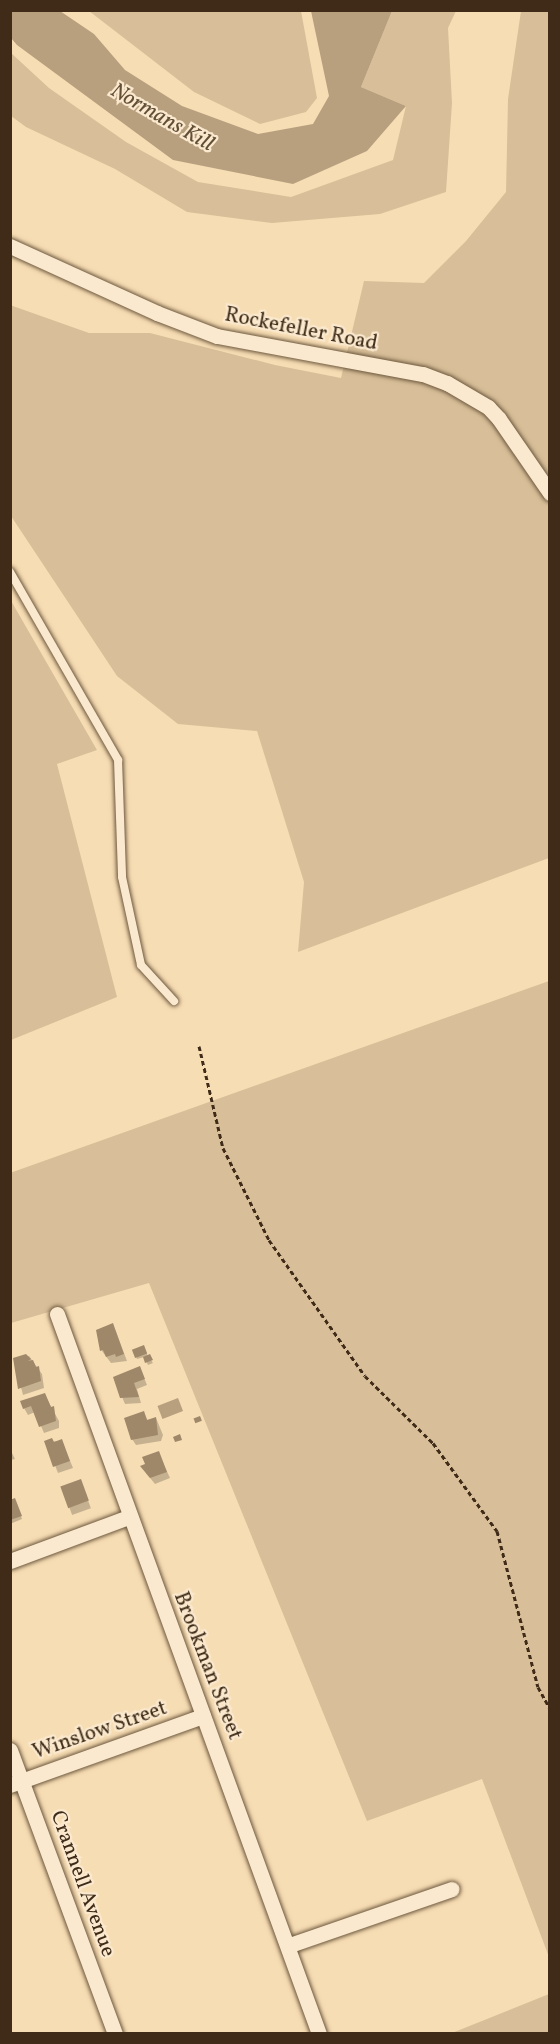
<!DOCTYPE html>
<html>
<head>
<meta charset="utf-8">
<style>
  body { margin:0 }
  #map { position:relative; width:560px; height:2044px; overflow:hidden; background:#f7ddb4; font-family:Vollkorn,serif }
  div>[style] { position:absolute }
  .green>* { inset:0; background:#d8bf99 }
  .water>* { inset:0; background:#b8a07f; transform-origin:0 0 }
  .shadow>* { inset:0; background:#0003; transform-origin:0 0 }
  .building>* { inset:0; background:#9f8869; transform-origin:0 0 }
  .path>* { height:3px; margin-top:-1.5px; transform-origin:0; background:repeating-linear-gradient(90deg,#3f2b17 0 4.5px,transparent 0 7.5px) }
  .roads { filter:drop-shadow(0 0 2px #6d583e) drop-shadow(0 0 2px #6d583e) }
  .service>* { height:8px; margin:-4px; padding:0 4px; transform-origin:4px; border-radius:4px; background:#fae9ce }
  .minor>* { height:15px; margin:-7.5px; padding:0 7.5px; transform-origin:7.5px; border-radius:7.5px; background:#fae9ce }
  span { translate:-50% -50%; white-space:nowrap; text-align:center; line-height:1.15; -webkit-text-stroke:4.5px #fae9ce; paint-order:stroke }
  .street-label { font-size:21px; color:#3f2b17 }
  .water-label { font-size:22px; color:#634e36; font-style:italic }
  .frame { position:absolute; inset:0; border:12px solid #3f2b17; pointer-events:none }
</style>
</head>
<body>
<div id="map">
  <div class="green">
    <i style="clip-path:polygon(89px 11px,301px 11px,317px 98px,306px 112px,260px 124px,194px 92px)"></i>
    <i style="clip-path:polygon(392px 11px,456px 11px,448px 28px,452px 103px,446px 192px,380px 214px,272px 223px,187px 212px,115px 169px,26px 127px,11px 116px,10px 52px,49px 88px,126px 142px,198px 182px,291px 197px,393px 160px,406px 106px,361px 87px)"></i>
    <i style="clip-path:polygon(521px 11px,549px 11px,549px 858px,298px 952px,304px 882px,257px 731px,178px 724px,117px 676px,11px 516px,10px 305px,89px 333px,150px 333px,275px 365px,341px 378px,364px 281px,424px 283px,466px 241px,506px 192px,508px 99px)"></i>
    <i style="clip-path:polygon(10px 599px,97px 750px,57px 764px,117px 997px,11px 1040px)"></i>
    <i style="clip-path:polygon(549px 981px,549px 1957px,482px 1779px,367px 1821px,149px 1283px,11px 1323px,10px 1173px)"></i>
    <i style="clip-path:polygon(549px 1994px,549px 2033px,452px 2033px)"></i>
  </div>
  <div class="water">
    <i style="clip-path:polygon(11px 10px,60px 11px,94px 34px,125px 70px,182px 106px,258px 134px,313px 124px,329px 96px,311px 11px,392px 11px,361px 87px,406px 106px,367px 151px,293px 184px,173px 160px,17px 45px,11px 38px)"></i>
    <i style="left:178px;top:1398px;width:14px;height:22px;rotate:69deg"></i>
  </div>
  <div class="shadow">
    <i style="clip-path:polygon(98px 1331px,116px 1332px,127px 1361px,111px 1363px,102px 1351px)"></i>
    <i style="clip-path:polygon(145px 1350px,148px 1356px,153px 1363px,148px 1365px,144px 1357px,137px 1359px,134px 1351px)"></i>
    <i style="clip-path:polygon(29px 1356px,42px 1374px,44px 1388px,23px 1395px,14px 1360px)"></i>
    <i style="clip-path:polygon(140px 1368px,147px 1385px,137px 1389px,141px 1403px,125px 1404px,122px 1397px)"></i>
    <i style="clip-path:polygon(44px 1394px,59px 1421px,59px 1428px,44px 1433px,35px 1412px,28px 1415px,24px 1408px)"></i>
    <i style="clip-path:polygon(144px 1413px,148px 1421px,156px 1418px,163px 1435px,161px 1441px,136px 1445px,132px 1439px)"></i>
    <i style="clip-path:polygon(62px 1441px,73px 1468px,58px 1473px,46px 1442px)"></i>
    <i style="clip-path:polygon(158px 1452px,170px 1478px,155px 1484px,146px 1473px,147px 1465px)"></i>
    <i style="clip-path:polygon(10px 1453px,12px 1453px,15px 1459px,11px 1460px)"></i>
    <i style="left:81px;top:1481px;width:29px;height:20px;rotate:70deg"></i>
    <i style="clip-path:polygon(10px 1502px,16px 1503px,22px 1519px,10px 1524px)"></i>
  </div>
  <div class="building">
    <i style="clip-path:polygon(113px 1323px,124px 1354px,116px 1357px,115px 1354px,106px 1357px,103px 1350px,100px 1351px,96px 1330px)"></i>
    <i style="left:144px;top:1345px;width:9px;height:13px;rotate:69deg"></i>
    <i style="clip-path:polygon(26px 1354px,31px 1359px,28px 1361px,33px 1360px,36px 1367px,39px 1366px,41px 1381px,18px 1389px,13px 1358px)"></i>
    <i style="clip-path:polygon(150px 1354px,153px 1360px,145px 1363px,143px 1357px)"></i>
    <i style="clip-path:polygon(140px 1366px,145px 1379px,134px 1383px,139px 1397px,120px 1398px,113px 1377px)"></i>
    <i style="clip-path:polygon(45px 1393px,51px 1407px,54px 1406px,56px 1421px,39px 1427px,31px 1406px,23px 1409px,20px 1401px)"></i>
    <i style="clip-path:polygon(144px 1411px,147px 1420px,156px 1417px,158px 1435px,131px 1440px,124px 1418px)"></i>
    <i style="left:200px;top:1416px;width:5px;height:7px;rotate:68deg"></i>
    <i style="clip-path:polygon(180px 1434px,182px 1440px,175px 1442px,173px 1437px)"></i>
    <i style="clip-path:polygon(52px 1438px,54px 1442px,62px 1439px,70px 1461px,53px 1467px,44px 1441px)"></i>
    <i style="clip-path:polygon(159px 1451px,167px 1472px,150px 1478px,140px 1466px,145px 1464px,142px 1457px)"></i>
    <i style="left:81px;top:1479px;width:23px;height:22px;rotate:70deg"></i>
    <i style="clip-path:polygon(15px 1498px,22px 1516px,10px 1520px,10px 1500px)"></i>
  </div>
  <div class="path">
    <i style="left:199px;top:1046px;width:105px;rotate:76.8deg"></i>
    <i style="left:223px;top:1148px;width:103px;rotate:63.4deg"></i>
    <i style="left:269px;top:1240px;width:166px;rotate:54.8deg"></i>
    <i style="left:365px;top:1376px;width:95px;rotate:44.6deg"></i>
    <i style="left:433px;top:1443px;width:109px;rotate:54deg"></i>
    <i style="left:497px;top:1531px;width:161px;rotate:75.3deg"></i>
    <i style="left:538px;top:1687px;width:25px;rotate:61deg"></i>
  </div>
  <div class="roads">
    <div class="service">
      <i style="left:10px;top:572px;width:217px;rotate:60.1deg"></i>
      <i style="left:118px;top:760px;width:117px;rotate:88deg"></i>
      <i style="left:122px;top:877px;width:90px;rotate:77.8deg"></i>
      <i style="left:141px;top:965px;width:49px;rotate:47.5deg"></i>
    </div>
    <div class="minor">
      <i style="left:10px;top:246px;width:162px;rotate:24.5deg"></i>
      <i style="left:157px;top:313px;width:64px;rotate:21deg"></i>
      <i style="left:217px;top:336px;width:209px;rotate:10.5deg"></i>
      <i style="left:423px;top:374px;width:26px;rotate:21deg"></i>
      <i style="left:447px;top:383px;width:48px;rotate:30.3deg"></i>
      <i style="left:488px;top:407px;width:16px;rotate:47deg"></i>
      <i style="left:499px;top:419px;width:90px;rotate:55.4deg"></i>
      <i style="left:57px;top:1314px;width:766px;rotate:70deg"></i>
      <i style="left:10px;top:1561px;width:126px;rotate:-20.4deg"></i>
      <i style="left:10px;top:1750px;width:303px;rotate:69.7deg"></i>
      <i style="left:10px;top:1785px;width:205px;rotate:-19.7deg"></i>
      <i style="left:290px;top:1945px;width:171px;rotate:-19.1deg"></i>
    </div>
  </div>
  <div class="street-label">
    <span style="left:301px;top:330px;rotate:11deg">Rockefeller Road</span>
    <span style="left:207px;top:1666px;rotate:69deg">Brookman Street</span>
    <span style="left:100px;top:1731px;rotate:-19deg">Winslow Street</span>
    <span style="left:82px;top:1884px;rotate:70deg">Crannell Avenue</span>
  </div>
  <div class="water-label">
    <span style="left:162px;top:118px;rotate:30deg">Normans Kill</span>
  </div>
  <div class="frame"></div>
</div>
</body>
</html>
